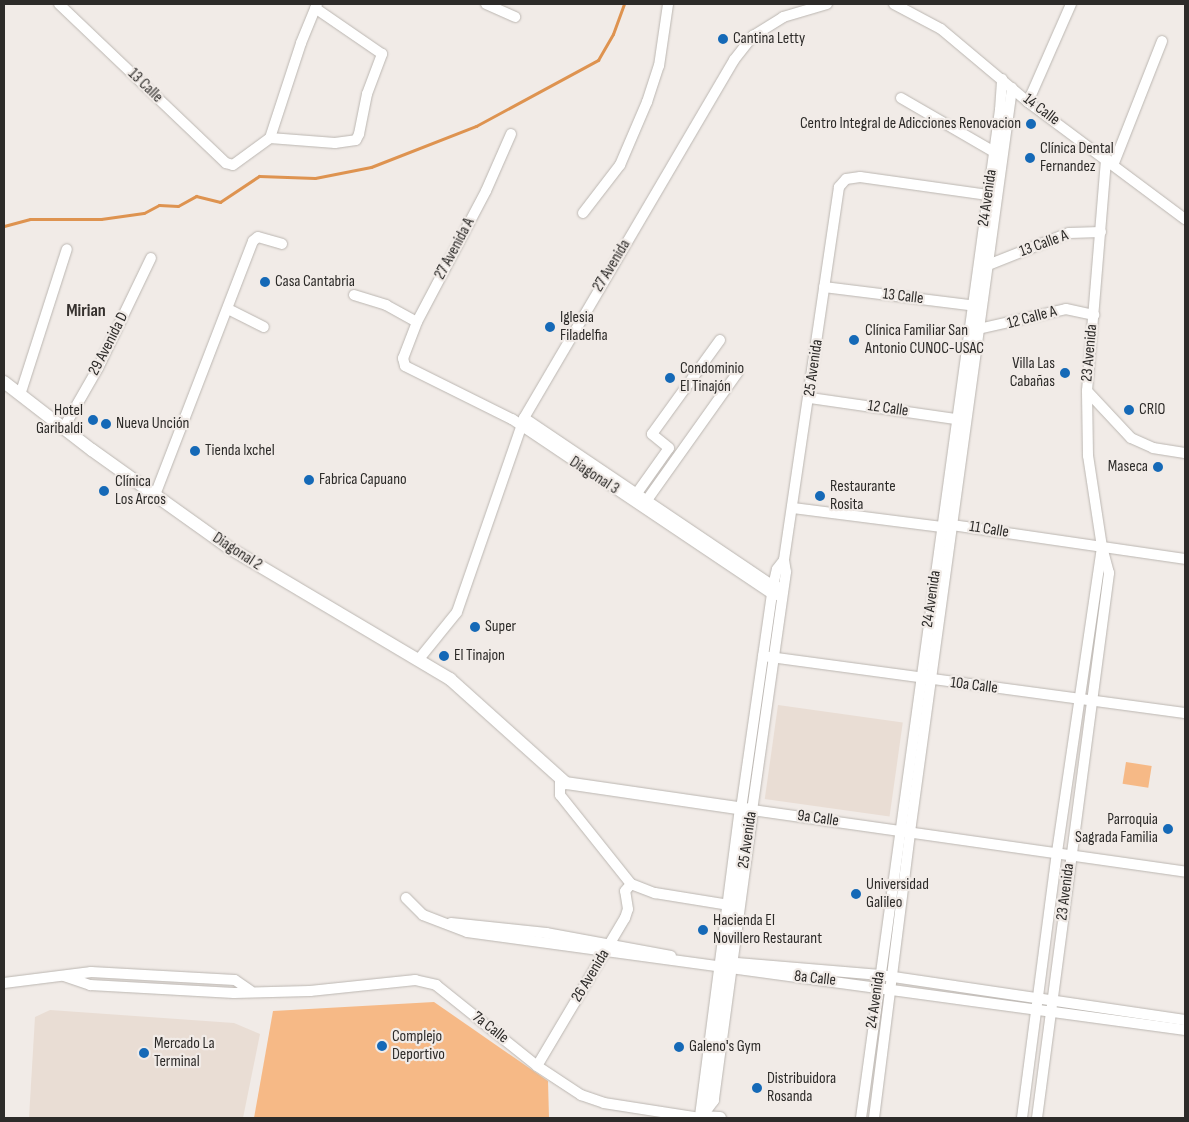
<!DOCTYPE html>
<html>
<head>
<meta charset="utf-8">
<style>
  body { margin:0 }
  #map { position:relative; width:1189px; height:1122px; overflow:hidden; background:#f1ebe7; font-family:"Sofia Sans Condensed",sans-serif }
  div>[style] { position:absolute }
  .built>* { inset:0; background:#e9ddd4; transform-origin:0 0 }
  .green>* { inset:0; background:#f6b986; transform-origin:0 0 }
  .stream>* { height:3px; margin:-1.5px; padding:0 1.5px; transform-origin:1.5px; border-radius:1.5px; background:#de9350 }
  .roads { filter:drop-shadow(0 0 1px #bbb6b1) drop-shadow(0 0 1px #bbb6b1) }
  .minor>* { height:10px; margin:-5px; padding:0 5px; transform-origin:5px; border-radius:5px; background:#fff }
  .major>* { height:12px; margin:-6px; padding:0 6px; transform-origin:6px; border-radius:6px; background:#fff }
  .dots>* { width:14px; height:14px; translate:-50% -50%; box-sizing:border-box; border:2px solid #f1ebe7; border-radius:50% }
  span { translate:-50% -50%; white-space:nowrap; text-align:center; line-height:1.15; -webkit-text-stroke:4.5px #f1ebe7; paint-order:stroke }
  .poi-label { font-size:16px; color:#2d2b29 }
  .left { translate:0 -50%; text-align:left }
  .right { translate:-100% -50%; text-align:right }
  .street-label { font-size:16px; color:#2d2b29 }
  .neighbourhood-label { font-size:18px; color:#36312e; font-weight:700 }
  .frame { position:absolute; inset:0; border:5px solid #2d2b29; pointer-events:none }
</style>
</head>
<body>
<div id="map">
  <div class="built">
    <i style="left:778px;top:705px;width:126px;height:95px;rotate:8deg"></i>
    <i style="clip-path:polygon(50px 1010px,234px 1023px,260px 1034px,243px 1118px,29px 1118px,35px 1017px)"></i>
  </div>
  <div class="green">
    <i style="left:1126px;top:762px;width:26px;height:22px;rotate:9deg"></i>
    <i style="clip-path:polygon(434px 1002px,548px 1081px,549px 1118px,254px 1118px,273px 1011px)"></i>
  </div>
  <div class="stream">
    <i style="left:4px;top:226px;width:27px;rotate:-15deg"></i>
    <i style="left:30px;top:219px;width:71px"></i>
    <i style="left:101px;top:219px;width:43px;rotate:-7.9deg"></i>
    <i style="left:144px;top:213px;width:17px;rotate:-28deg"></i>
    <i style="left:159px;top:205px;width:19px;rotate:3deg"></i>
    <i style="left:178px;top:206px;width:21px;rotate:-29deg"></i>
    <i style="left:196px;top:196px;width:25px;rotate:14deg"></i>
    <i style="left:220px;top:202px;width:47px;rotate:-33.7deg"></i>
    <i style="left:259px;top:176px;width:56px;rotate:2deg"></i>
    <i style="left:315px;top:178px;width:57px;rotate:-11.1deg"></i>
    <i style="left:371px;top:167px;width:113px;rotate:-21.3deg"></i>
    <i style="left:476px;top:126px;width:139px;rotate:-28.4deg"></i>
    <i style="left:598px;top:60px;width:30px;rotate:-60deg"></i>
    <i style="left:613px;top:34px;width:32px;rotate:-70deg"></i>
  </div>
  <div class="roads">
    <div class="minor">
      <i style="left:59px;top:4px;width:231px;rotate:43.6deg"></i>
      <i style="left:226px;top:163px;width:7px;rotate:16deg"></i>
      <i style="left:233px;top:165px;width:46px;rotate:-36.1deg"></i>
      <i style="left:270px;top:138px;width:100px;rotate:-71.9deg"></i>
      <i style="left:301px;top:43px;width:42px;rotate:-67.7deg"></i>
      <i style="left:486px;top:4px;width:32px;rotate:24deg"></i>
      <i style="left:894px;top:4px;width:53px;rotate:28deg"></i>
      <i style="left:941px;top:29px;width:114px;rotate:40deg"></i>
      <i style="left:1028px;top:102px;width:196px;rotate:36.7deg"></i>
      <i style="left:901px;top:98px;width:108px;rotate:30.1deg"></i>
      <i style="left:1028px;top:102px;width:107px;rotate:-66.3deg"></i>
      <i style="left:511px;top:134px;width:62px;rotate:113.7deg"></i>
      <i style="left:486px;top:191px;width:148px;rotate:117.8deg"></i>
      <i style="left:417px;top:322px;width:39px;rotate:111deg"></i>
      <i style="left:403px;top:358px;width:8px;rotate:76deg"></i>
      <i style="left:405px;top:366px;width:119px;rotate:26.4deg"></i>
      <i style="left:512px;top:419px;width:313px;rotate:33.9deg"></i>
      <i style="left:772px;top:594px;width:10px;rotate:11deg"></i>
      <i style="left:270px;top:138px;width:65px;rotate:4.4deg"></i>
      <i style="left:335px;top:143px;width:21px;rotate:-8deg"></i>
      <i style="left:356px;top:140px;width:7px;rotate:-63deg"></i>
      <i style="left:359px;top:134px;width:41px;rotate:-78.7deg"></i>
      <i style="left:367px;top:94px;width:43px;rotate:-69.4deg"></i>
      <i style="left:382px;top:54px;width:81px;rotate:-145.5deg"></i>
      <i style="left:1114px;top:163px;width:131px;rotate:-68.5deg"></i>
      <i style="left:988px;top:195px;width:129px;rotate:-172deg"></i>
      <i style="left:860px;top:177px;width:14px;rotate:172deg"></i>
      <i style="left:846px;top:179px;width:11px;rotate:131deg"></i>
      <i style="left:839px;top:187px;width:377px;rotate:98.4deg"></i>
      <i style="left:784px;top:560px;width:12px;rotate:81deg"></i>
      <i style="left:786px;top:572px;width:240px;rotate:98.1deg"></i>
      <i style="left:752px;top:810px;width:437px;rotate:8.1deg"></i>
      <i style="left:583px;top:213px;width:61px;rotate:-52.4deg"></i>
      <i style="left:620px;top:165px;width:69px;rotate:-66.8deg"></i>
      <i style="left:647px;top:102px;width:38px;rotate:-72deg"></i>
      <i style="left:659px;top:66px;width:63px;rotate:-81.7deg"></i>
      <i style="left:988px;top:265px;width:87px;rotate:-21.6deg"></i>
      <i style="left:1069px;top:233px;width:32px;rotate:-2deg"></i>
      <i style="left:824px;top:287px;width:154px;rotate:7.1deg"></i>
      <i style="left:354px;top:295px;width:34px;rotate:17deg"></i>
      <i style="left:386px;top:305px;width:35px;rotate:29deg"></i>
      <i style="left:228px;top:309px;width:40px;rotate:26.6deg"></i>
      <i style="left:974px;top:330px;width:94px;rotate:-12.9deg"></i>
      <i style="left:1066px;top:309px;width:29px;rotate:12deg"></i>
      <i style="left:1087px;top:391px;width:64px;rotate:46.9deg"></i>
      <i style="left:1131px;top:438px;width:24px;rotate:24deg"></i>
      <i style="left:1153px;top:448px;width:32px;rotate:9deg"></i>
      <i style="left:20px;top:395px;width:153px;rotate:-72.2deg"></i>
      <i style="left:810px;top:398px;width:154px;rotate:8.2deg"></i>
      <i style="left:524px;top:418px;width:300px;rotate:34deg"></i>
      <i style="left:773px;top:586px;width:10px;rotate:11deg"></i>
      <i style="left:63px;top:429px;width:70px;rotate:-60.2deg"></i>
      <i style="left:98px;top:368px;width:122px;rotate:-64.3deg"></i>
      <i style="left:637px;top:493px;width:55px;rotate:-54.6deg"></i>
      <i style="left:669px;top:448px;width:22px;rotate:-141deg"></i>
      <i style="left:652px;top:434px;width:116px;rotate:-54.1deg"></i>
      <i style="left:155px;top:495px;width:272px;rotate:-68.9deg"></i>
      <i style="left:253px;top:241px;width:6px;rotate:-39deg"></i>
      <i style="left:258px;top:237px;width:25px;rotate:16deg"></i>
      <i style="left:647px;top:500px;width:157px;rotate:-54.6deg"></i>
      <i style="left:793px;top:508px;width:150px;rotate:7.3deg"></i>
      <i style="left:942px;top:527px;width:10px;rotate:-11deg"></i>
      <i style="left:952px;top:525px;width:235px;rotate:8.3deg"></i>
      <i style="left:763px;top:656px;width:426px;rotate:7.7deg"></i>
      <i style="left:419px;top:659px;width:60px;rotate:-51deg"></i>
      <i style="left:457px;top:612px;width:205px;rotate:-70.9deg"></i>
      <i style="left:524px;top:418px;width:415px;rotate:-59.6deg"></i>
      <i style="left:734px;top:60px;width:31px;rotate:-52deg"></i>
      <i style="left:753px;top:36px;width:36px;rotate:-32deg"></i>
      <i style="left:783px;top:17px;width:46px;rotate:-16.5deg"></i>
      <i style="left:560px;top:779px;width:16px;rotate:90deg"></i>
      <i style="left:560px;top:795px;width:114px;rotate:51.4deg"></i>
      <i style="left:631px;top:884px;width:26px;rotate:21deg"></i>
      <i style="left:655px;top:893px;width:75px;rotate:9.2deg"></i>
      <i style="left:741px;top:809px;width:225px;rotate:-81.8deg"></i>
      <i style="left:773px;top:586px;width:17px;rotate:-77deg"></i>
      <i style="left:777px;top:569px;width:11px;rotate:-52deg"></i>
      <i style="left:406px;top:898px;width:24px;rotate:45deg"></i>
      <i style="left:423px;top:915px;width:47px;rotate:21.1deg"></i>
      <i style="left:467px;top:932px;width:725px;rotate:7.77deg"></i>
      <i style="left:451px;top:923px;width:96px;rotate:6deg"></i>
      <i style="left:546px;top:933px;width:127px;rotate:10.4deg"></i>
      <i style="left:725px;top:962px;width:156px;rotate:4.8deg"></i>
      <i style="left:880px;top:975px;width:308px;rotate:8.4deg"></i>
      <i style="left:64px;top:976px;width:28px;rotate:19deg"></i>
      <i style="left:90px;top:985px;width:144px;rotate:3.2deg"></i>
      <i style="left:234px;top:993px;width:76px;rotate:-1.5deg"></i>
      <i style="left:310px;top:991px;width:106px;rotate:-6deg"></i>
      <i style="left:415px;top:980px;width:22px;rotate:13deg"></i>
      <i style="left:436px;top:985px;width:129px;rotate:38.7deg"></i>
      <i style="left:537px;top:1066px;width:53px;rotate:33.4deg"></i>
      <i style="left:581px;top:1095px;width:24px;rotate:19deg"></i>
      <i style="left:604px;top:1103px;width:97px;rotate:8.9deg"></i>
      <i style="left:4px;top:983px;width:88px;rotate:-7.2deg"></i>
      <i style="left:91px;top:972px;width:144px;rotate:3.2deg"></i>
      <i style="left:235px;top:980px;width:19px;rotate:35deg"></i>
      <i style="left:537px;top:1066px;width:172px;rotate:-59.3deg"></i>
      <i style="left:625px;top:918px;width:9px;rotate:-72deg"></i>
      <i style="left:628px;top:909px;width:18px;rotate:-99deg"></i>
      <i style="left:625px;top:891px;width:9px;rotate:-49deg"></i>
      <i style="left:861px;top:1118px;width:1018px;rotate:-82.15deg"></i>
      <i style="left:1000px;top:110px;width:31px;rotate:-86deg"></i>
      <i style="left:874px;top:1118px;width:288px;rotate:-82.8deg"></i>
      <i style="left:910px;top:832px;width:751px;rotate:-82.19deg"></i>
      <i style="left:1022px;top:1118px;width:268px;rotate:-82.5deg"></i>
      <i style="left:1057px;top:852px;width:308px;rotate:-81.6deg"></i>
      <i style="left:1102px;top:547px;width:92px;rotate:-98.7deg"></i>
      <i style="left:1088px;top:456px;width:65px;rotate:-90.9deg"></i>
      <i style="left:1087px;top:391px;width:234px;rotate:-85.3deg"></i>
      <i style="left:1037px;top:1118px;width:550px;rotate:-82.47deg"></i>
      <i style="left:1109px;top:573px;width:27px;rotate:-105deg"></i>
    </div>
    <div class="major">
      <i style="left:4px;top:382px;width:111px;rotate:37.7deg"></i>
      <i style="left:92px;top:450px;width:171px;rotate:35.5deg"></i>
      <i style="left:231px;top:549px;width:255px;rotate:30.7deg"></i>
      <i style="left:450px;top:679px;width:156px;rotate:41.9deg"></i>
      <i style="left:566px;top:783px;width:188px;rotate:8.3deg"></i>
      <i style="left:752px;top:810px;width:293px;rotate:97.7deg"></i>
      <i style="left:713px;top:1100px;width:21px;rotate:127deg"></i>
      <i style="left:701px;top:1116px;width:310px;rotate:-82.6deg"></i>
      <i style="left:700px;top:1117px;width:20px;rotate:3deg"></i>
    </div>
  </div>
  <div class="dots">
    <i style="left:723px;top:39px;background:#1569b7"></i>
    <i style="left:1031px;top:124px;background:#1569b7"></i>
    <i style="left:1030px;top:158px;background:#1569b7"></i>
    <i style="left:265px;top:282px;background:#1569b7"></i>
    <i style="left:550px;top:327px;background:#1569b7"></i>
    <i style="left:854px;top:340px;background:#1569b7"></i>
    <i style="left:1065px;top:373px;background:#1569b7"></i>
    <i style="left:670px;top:378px;background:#1569b7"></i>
    <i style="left:1129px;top:410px;background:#1569b7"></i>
    <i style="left:93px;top:420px;background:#1569b7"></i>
    <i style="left:106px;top:424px;background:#1569b7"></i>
    <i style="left:195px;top:451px;background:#1569b7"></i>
    <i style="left:1158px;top:467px;background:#1569b7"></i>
    <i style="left:309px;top:480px;background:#1569b7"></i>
    <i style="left:104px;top:491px;background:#1569b7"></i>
    <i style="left:820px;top:496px;background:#1569b7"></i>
    <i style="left:475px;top:627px;background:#1569b7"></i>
    <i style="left:444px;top:656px;background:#1569b7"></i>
    <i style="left:1168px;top:829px;background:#1569b7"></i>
    <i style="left:856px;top:894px;background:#1569b7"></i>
    <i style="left:703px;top:930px;background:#1569b7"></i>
    <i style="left:382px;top:1046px;background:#1569b7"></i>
    <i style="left:679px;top:1047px;background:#1569b7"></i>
    <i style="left:144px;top:1053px;background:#1569b7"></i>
    <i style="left:757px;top:1088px;background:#1569b7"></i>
  </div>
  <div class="poi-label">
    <span class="left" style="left:733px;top:39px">Cantina Letty</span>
    <span class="right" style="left:1021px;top:124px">Centro Integral de Adicciones Renovacion</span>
    <span class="left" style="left:1040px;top:158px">Clínica Dental<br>Fernandez</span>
    <span class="left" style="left:275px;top:282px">Casa Cantabria</span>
    <span class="left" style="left:560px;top:327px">Iglesia<br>Filadelfia</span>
    <span class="left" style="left:865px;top:340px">Clínica Familiar San<br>Antonio CUNOC-USAC</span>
    <span class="right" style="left:1055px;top:373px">Villa Las<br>Cabañas</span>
    <span class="left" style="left:680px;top:378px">Condominio<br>El Tinajón</span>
    <span class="left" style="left:1139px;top:410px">CRIO</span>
    <span class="right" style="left:83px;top:420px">Hotel<br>Garibaldi</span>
    <span class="left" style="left:116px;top:424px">Nueva Unción</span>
    <span class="left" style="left:205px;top:451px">Tienda Ixchel</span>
    <span class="right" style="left:1148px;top:467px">Maseca</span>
    <span class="left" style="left:319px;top:480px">Fabrica Capuano</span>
    <span class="left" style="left:115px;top:491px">Clínica<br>Los Arcos</span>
    <span class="left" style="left:830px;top:496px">Restaurante<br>Rosita</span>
    <span class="left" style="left:485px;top:627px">Super</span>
    <span class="left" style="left:454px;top:656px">El Tinajon</span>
    <span class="right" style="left:1158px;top:829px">Parroquia<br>Sagrada Familia</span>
    <span class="left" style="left:866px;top:894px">Universidad<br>Galileo</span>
    <span class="left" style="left:713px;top:930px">Hacienda El<br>Novillero Restaurant</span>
    <span class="left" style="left:392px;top:1046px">Complejo<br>Deportivo</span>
    <span class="left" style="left:154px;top:1053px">Mercado La<br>Terminal</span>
    <span class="left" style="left:689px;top:1047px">Galeno's Gym</span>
    <span class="left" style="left:767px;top:1088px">Distribuidora<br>Rosanda</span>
  </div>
  <div class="street-label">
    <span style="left:145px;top:86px;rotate:44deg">13 Calle</span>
    <span style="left:1041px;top:110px;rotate:37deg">14 Calle</span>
    <span style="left:988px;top:198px;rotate:-82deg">24 Avenida</span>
    <span style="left:1044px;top:244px;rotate:-20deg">13 Calle A</span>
    <span style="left:455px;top:249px;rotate:-62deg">27 Avenida A</span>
    <span style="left:612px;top:266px;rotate:-59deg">27 Avenida</span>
    <span style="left:903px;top:297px;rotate:7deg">13 Calle</span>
    <span style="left:1032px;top:318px;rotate:-15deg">12 Calle A</span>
    <span style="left:109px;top:344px;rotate:-63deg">29 Avenida D</span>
    <span style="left:1090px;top:353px;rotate:-85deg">23 Avenida</span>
    <span style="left:814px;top:368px;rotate:-82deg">25 Avenida</span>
    <span style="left:888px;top:409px;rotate:8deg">12 Calle</span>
    <span style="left:594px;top:476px;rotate:33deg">Diagonal 3</span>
    <span style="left:989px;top:530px;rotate:9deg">11 Calle</span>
    <span style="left:237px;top:552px;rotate:33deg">Diagonal 2</span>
    <span style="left:932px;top:599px;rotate:-82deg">24 Avenida</span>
    <span style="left:974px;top:686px;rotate:7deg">10a Calle</span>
    <span style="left:818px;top:819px;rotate:8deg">9a Calle</span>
    <span style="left:748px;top:840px;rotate:-82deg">25 Avenida</span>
    <span style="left:1066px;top:892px;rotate:-83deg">23 Avenida</span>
    <span style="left:591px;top:976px;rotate:-59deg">26 Avenida</span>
    <span style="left:815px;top:979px;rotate:6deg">8a Calle</span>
    <span style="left:876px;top:1000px;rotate:-82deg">24 Avenida</span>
    <span style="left:490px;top:1028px;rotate:38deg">7a Calle</span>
  </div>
  <div class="neighbourhood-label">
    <span style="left:86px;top:311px">Mirian</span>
  </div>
  <div class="frame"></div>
</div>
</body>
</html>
